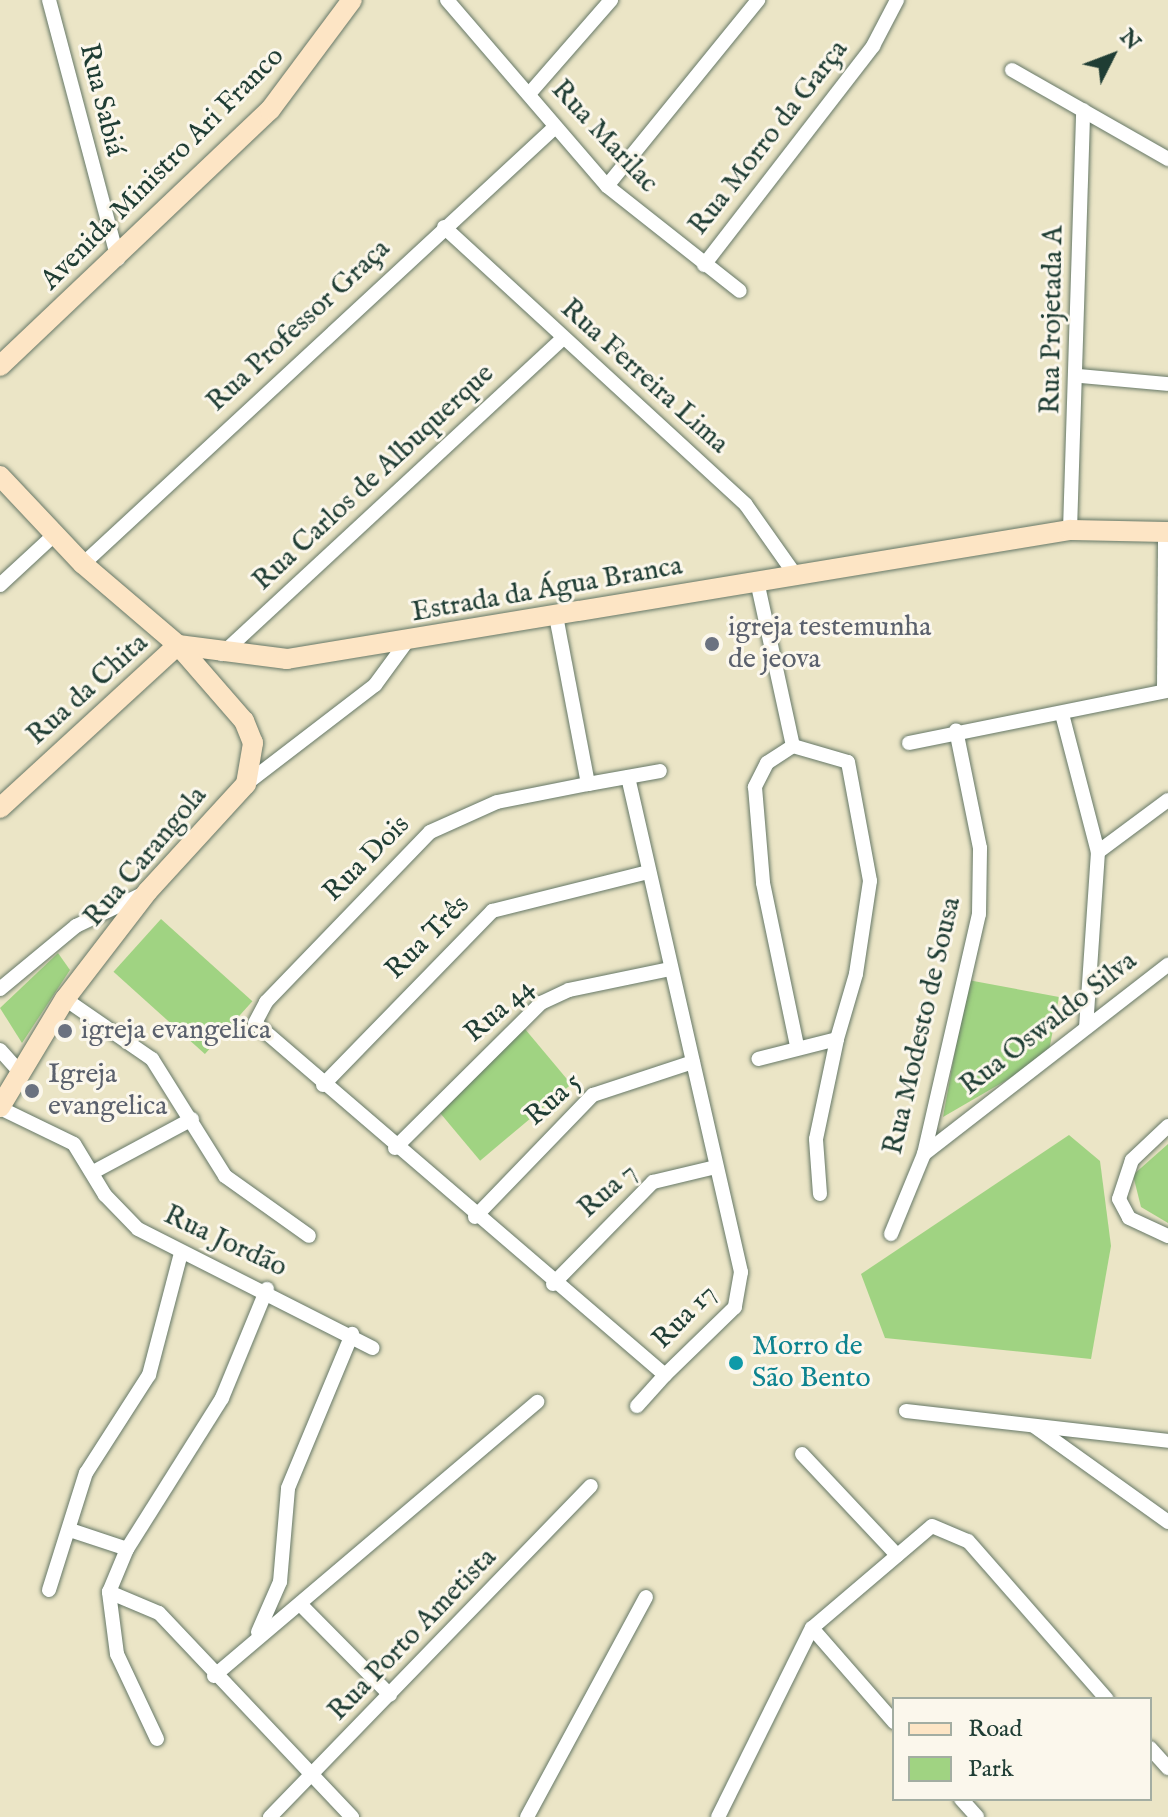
<!DOCTYPE html>
<html>
<head>
<meta charset="utf-8">
<style>
  body { margin:0 }
  #map { position:relative; width:1168px; height:1817px; overflow:hidden; background:#ebe5c6; font-family:"IM FELL English",serif }
  div>[style] { position:absolute }
  .green>* { inset:0; background:#a0d382; transform-origin:0 0 }
  .roads { filter:drop-shadow(0 0 2px #667867) drop-shadow(0 0 2px #667867) }
  .street>* { height:14px; margin:-7px; padding:0 7px; transform-origin:7px; border-radius:7px; background:#fff }
  .secondary>* { height:20px; margin:-10px; padding:0 10px; transform-origin:10px; border-radius:10px; background:#fde5c5 }
  .dots>* { width:22px; height:22px; translate:-50% -50%; box-sizing:border-box; border:4px solid #fbf7ec; border-radius:50% }
  span { translate:-50% -50%; white-space:nowrap; text-align:center; line-height:1.15; -webkit-text-stroke:6px #fbf7ec; paint-order:stroke }
  .street-label { font-size:28px; color:#1f3d34 }
  .worship-label { font-size:28px; color:#5b616d }
  .left { translate:0 -50%; text-align:left }
  .culture-label { font-size:28px; color:#0d838f }
  .legend { position:absolute; left:892px; top:1697px; width:260px; height:104px; box-sizing:border-box; background:#fbf7ec; border:2px solid #a3ada2; margin:0; padding:10px 14px; list-style:none; font-size:24px; color:#1f3d34 }
  .legend li { display:flex; align-items:center; gap:16px; height:40px }
  .legend b { width:40px; border:2px solid #a3ada2 }
  .north { position:absolute; left:1072px; top:16px; width:80px; height:80px; -webkit-text-stroke:6px #fbf7ec; paint-order:stroke; rotate:48deg; font-size:22px; font-weight:700; line-height:32px; text-align:center; color:#1f3d34 }
  .north::after { content:''; display:block; margin:auto; width:28px; height:36px; background:#1f3d34; clip-path:polygon(50% 0,100% 100%,50% 72%,0 100%) }
</style>
</head>
<body>
<div id="map">
  <div class="green">
    <i style="left:161px;top:919px;width:123px;height:71px;rotate:42deg"></i>
    <i style="clip-path:polygon(58px 953px,70px 970px,22px 1043px,0 1008px)"></i>
    <i style="clip-path:polygon(968px 980px,1059px 997px,1048px 1056px,943px 1117px)"></i>
    <i style="left:525px;top:1029px;width:72px;height:119px;rotate:50deg"></i>
    <i style="clip-path:polygon(1069px 1135px,1100px 1161px,1111px 1246px,1091px 1359px,885px 1338px,861px 1274px)"></i>
    <i style="clip-path:polygon(1168px 1144px,1168px 1223px,1141px 1207px,1133px 1175px)"></i>
  </div>
  <div class="roads">
    <div class="street">
      <i style="left:49px;top:0;width:268px;rotate:75.1deg"></i>
      <i style="left:447px;top:0;width:245px;rotate:49.3deg"></i>
      <i style="left:607px;top:186px;width:169px;rotate:38.3deg"></i>
      <i style="left:1012px;top:70px;width:180px;rotate:29.7deg"></i>
      <i style="left:529px;top:94px;width:125px;rotate:-48.9deg"></i>
      <i style="left:607px;top:186px;width:240px;rotate:-50.9deg"></i>
      <i style="left:444px;top:227px;width:410px;rotate:42.6deg"></i>
      <i style="left:746px;top:505px;width:87px;rotate:54.8deg"></i>
      <i style="left:704px;top:265px;width:277px;rotate:-52.3deg"></i>
      <i style="left:873px;top:46px;width:52px;rotate:-62.4deg"></i>
      <i style="left:1080px;top:376px;width:88px;rotate:5.2deg"></i>
      <i style="left:1070px;top:530px;width:420px;rotate:-88.2deg"></i>
      <i style="left:83px;top:564px;width:640px;rotate:-42.79deg"></i>
      <i style="left:757px;top:581px;width:169px;rotate:77.7deg"></i>
      <i style="left:793px;top:746px;width:57px;rotate:16.2deg"></i>
      <i style="left:848px;top:762px;width:121px;rotate:79.5deg"></i>
      <i style="left:870px;top:881px;width:94px;rotate:98.6deg"></i>
      <i style="left:856px;top:974px;width:68px;rotate:106.3deg"></i>
      <i style="left:837px;top:1039px;width:81px;rotate:165.8deg"></i>
      <i style="left:0;top:585px;width:75px;rotate:-42.8deg"></i>
      <i style="left:556px;top:616px;width:171px;rotate:79.2deg"></i>
      <i style="left:222px;top:654px;width:463px;rotate:-42.8deg"></i>
      <i style="left:1164px;top:689px;width:158px;rotate:-89.6deg"></i>
      <i style="left:1062px;top:714px;width:143px;rotate:75.4deg"></i>
      <i style="left:1098px;top:852px;width:175px;rotate:93.9deg"></i>
      <i style="left:909px;top:743px;width:264px;rotate:-11.4deg"></i>
      <i style="left:793px;top:746px;width:31px;rotate:147deg"></i>
      <i style="left:767px;top:763px;width:27px;rotate:117deg"></i>
      <i style="left:755px;top:787px;width:96px;rotate:85.2deg"></i>
      <i style="left:763px;top:883px;width:167px;rotate:78.2deg"></i>
      <i style="left:628px;top:777px;width:508px;rotate:77.14deg"></i>
      <i style="left:741px;top:1272px;width:36px;rotate:100deg"></i>
      <i style="left:735px;top:1307px;width:98px;rotate:135.8deg"></i>
      <i style="left:665px;top:1375px;width:540px;rotate:-139.35deg"></i>
      <i style="left:255px;top:1023px;width:24px;rotate:-62deg"></i>
      <i style="left:266px;top:1002px;width:236px;rotate:-46deg"></i>
      <i style="left:430px;top:832px;width:73px;rotate:-24.1deg"></i>
      <i style="left:497px;top:802px;width:93px;rotate:-11.2deg"></i>
      <i style="left:588px;top:784px;width:73px;rotate:-10.2deg"></i>
      <i style="left:246px;top:784px;width:163px;rotate:-37.5deg"></i>
      <i style="left:375px;top:685px;width:51px;rotate:-53.8deg"></i>
      <i style="left:1098px;top:852px;width:87px;rotate:-36.6deg"></i>
      <i style="left:0;top:989px;width:99px;rotate:-39.7deg"></i>
      <i style="left:76px;top:926px;width:76px;rotate:-25.6deg"></i>
      <i style="left:65px;top:999px;width:106px;rotate:34.6deg"></i>
      <i style="left:152px;top:1059px;width:138px;rotate:58deg"></i>
      <i style="left:225px;top:1176px;width:103px;rotate:35.5deg"></i>
      <i style="left:0;top:1050px;width:27px;rotate:48deg"></i>
      <i style="left:323px;top:1085px;width:243px;rotate:-45.8deg"></i>
      <i style="left:492px;top:911px;width:162px;rotate:-14deg"></i>
      <i style="left:0;top:1108px;width:82px;rotate:25.9deg"></i>
      <i style="left:74px;top:1144px;width:60px;rotate:58.7deg"></i>
      <i style="left:105px;top:1195px;width:47px;rotate:45.9deg"></i>
      <i style="left:138px;top:1229px;width:263px;rotate:26.9deg"></i>
      <i style="left:1168px;top:1126px;width:50px;rotate:136.6deg"></i>
      <i style="left:1132px;top:1160px;width:41px;rotate:108.4deg"></i>
      <i style="left:1119px;top:1199px;width:21px;rotate:62deg"></i>
      <i style="left:1129px;top:1218px;width:43px;rotate:24.8deg"></i>
      <i style="left:395px;top:1148px;width:206px;rotate:-44.8deg"></i>
      <i style="left:541px;top:1003px;width:31px;rotate:-25deg"></i>
      <i style="left:569px;top:990px;width:103px;rotate:-11.7deg"></i>
      <i style="left:924px;top:1154px;width:309px;rotate:-37.8deg"></i>
      <i style="left:95px;top:1171px;width:110px;rotate:-28.2deg"></i>
      <i style="left:820px;top:1194px;width:55px;rotate:-94.2deg"></i>
      <i style="left:816px;top:1139px;width:102px;rotate:-78.1deg"></i>
      <i style="left:475px;top:1217px;width:170px;rotate:-46deg"></i>
      <i style="left:593px;top:1095px;width:105px;rotate:-18.3deg"></i>
      <i style="left:891px;top:1234px;width:87px;rotate:-67.6deg"></i>
      <i style="left:924px;top:1154px;width:246px;rotate:-77.1deg"></i>
      <i style="left:979px;top:914px;width:66px;rotate:-89.1deg"></i>
      <i style="left:980px;top:848px;width:120px;rotate:-101.5deg"></i>
      <i style="left:553px;top:1284px;width:143px;rotate:-45.6deg"></i>
      <i style="left:653px;top:1182px;width:65px;rotate:-13.4deg"></i>
      <i style="left:637px;top:1406px;width:42px;rotate:-47.9deg"></i>
      <i style="left:906px;top:1411px;width:264px;rotate:6.5deg"></i>
      <i style="left:1034px;top:1426px;width:165px;rotate:35.6deg"></i>
      <i style="left:802px;top:1454px;width:139px;rotate:46.8deg"></i>
      <i style="left:70px;top:1530px;width:60px;rotate:18.4deg"></i>
      <i style="left:49px;top:1590px;width:123px;rotate:-72.5deg"></i>
      <i style="left:86px;top:1473px;width:117px;rotate:-57.3deg"></i>
      <i style="left:149px;top:1375px;width:126px;rotate:-75.3deg"></i>
      <i style="left:109px;top:1592px;width:54px;rotate:22.8deg"></i>
      <i style="left:159px;top:1613px;width:281px;rotate:46.6deg"></i>
      <i style="left:302px;top:1606px;width:125px;rotate:45.3deg"></i>
      <i style="left:812px;top:1628px;width:125px;rotate:48.9deg"></i>
      <i style="left:258px;top:1632px;width:55px;rotate:-66.3deg"></i>
      <i style="left:280px;top:1582px;width:94px;rotate:-85.1deg"></i>
      <i style="left:288px;top:1488px;width:167px;rotate:-67.4deg"></i>
      <i style="left:214px;top:1676px;width:424px;rotate:-40.3deg"></i>
      <i style="left:157px;top:1739px;width:94px;rotate:-115.2deg"></i>
      <i style="left:117px;top:1654px;width:63px;rotate:-97.4deg"></i>
      <i style="left:109px;top:1592px;width:47px;rotate:-67.3deg"></i>
      <i style="left:127px;top:1549px;width:178px;rotate:-57.8deg"></i>
      <i style="left:222px;top:1398px;width:118px;rotate:-67.6deg"></i>
      <i style="left:1150px;top:1748px;width:27px;rotate:48deg"></i>
      <i style="left:961px;top:1799px;width:24px;rotate:48deg"></i>
      <i style="left:270px;top:1817px;width:461px;rotate:-45.9deg"></i>
      <i style="left:527px;top:1817px;width:250px;rotate:-61.6deg"></i>
      <i style="left:718px;top:1817px;width:211px;rotate:-63.6deg"></i>
      <i style="left:812px;top:1628px;width:157px;rotate:-40.4deg"></i>
      <i style="left:932px;top:1526px;width:39px;rotate:23deg"></i>
      <i style="left:968px;top:1541px;width:210px;rotate:48.7deg"></i>
    </div>
    <div class="secondary">
      <i style="left:0;top:366px;width:372px;rotate:-43.5deg"></i>
      <i style="left:270px;top:110px;width:137px;rotate:-53.3deg"></i>
      <i style="left:0;top:476px;width:121px;rotate:46.7deg"></i>
      <i style="left:83px;top:564px;width:125px;rotate:40.5deg"></i>
      <i style="left:178px;top:645px;width:110px;rotate:7.3deg"></i>
      <i style="left:287px;top:659px;width:794px;rotate:-9.36deg"></i>
      <i style="left:1070px;top:530px;width:98px;rotate:1.2deg"></i>
      <i style="left:0;top:808px;width:241px;rotate:-42.5deg"></i>
      <i style="left:0;top:1107px;width:126px;rotate:-59deg"></i>
      <i style="left:65px;top:999px;width:136px;rotate:-52.5deg"></i>
      <i style="left:148px;top:891px;width:145px;rotate:-47.5deg"></i>
      <i style="left:246px;top:784px;width:42px;rotate:-80.3deg"></i>
      <i style="left:253px;top:743px;width:24px;rotate:-112deg"></i>
      <i style="left:244px;top:721px;width:101px;rotate:-131deg"></i>
    </div>
  </div>
  <div class="dots">
    <i style="left:712px;top:644px;background:#6b7280"></i>
    <i style="left:65px;top:1031px;background:#6b7280"></i>
    <i style="left:32px;top:1091px;background:#6b7280"></i>
    <i style="left:736px;top:1363px;background:#0f9aa8"></i>
  </div>
  <div class="street-label">
    <span style="left:101px;top:100px;rotate:76deg">Rua Sabiá</span>
    <span style="left:604px;top:137px;rotate:47deg">Rua Marilac</span>
    <span style="left:769px;top:138px;rotate:-52deg">Rua Morro da Garça</span>
    <span style="left:163px;top:169px;rotate:-45deg">Avenida Ministro Ari Franco</span>
    <span style="left:1053px;top:320px;rotate:-89deg">Rua Projetada A</span>
    <span style="left:299px;top:326px;rotate:-43deg">Rua Professor Graça</span>
    <span style="left:644px;top:377px;rotate:42deg">Rua Ferreira Lima</span>
    <span style="left:374px;top:478px;rotate:-43deg">Rua Carlos de Albuquerque</span>
    <span style="left:547px;top:590px;rotate:-10deg">Estrada da Água Branca</span>
    <span style="left:88px;top:690px;rotate:-42deg">Rua da Chita</span>
    <span style="left:146px;top:857px;rotate:-50deg">Rua Carangola</span>
    <span style="left:367px;top:859px;rotate:-45deg">Rua Dois</span>
    <span style="left:428px;top:938px;rotate:-45deg">Rua Três</span>
    <span style="left:500px;top:1011px;rotate:-41deg">Rua 44</span>
    <span style="left:1049px;top:1024px;rotate:-38deg">Rua Oswaldo Silva</span>
    <span style="left:923px;top:1026px;rotate:-77deg">Rua Modesto de Sousa</span>
    <span style="left:554px;top:1100px;rotate:-42deg">Rua 5</span>
    <span style="left:608px;top:1191px;rotate:-42deg">Rua 7</span>
    <span style="left:225px;top:1242px;rotate:25deg">Rua Jordão</span>
    <span style="left:685px;top:1317px;rotate:-46deg">Rua 17</span>
    <span style="left:413px;top:1635px;rotate:-46deg">Rua Porto Ametista</span>
  </div>
  <div class="worship-label">
    <span class="left" style="left:728px;top:644px">igreja testemunha<br>de jeova</span>
    <span class="left" style="left:81px;top:1031px">igreja evangelica</span>
    <span class="left" style="left:48px;top:1091px">Igreja<br>evangelica</span>
  </div>
  <div class="culture-label">
    <span class="left" style="left:752px;top:1363px">Morro de<br>São Bento</span>
  </div>
  <ul class="legend">
  <li><b style="height:10px;background:#fde5c5"></b>Road</li>
  <li><b style="height:22px;background:#a0d382"></b>Park</li>
  </ul>
  <div class="north">N</div>
</div>
</body>
</html>
